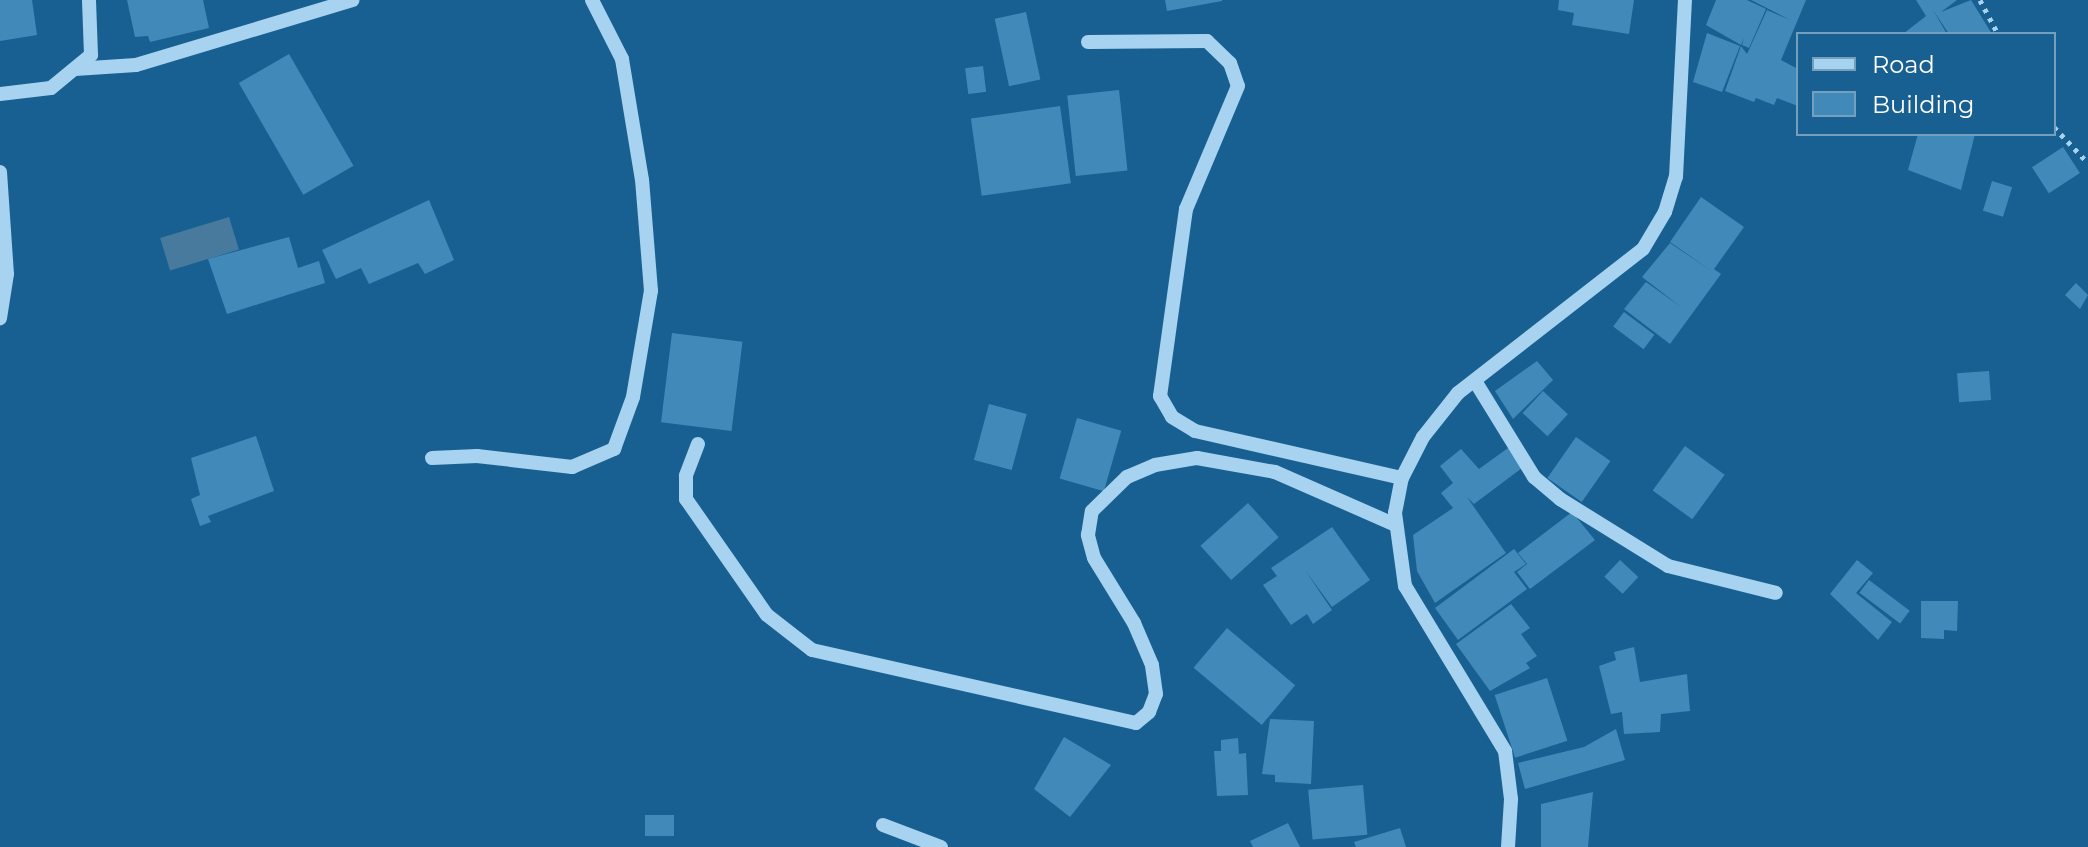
<!DOCTYPE html>
<html>
<head>
<meta charset="utf-8">
<style>
  body { margin:0 }
  #map { position:relative; width:2088px; height:847px; overflow:hidden; background:#186092; font-family:Montserrat,sans-serif }
  div>[style] { position:absolute }
  .water>* { inset:0; background:#477a9d; transform-origin:0 0 }
  .building>* { inset:0; background:#4189b9; transform-origin:0 0 }
  .path>* { height:5px; margin-top:-2.5px; transform-origin:0; background:repeating-linear-gradient(90deg,#a7d3f0 0 4px,transparent 0 10px) }
  .minor>* { height:14px; margin:-7px; padding:0 7px; transform-origin:7px; border-radius:7px; background:#a7d3f0 }
  span { translate:-50% -50%; white-space:nowrap; text-align:center; line-height:1.15; -webkit-text-stroke:6px #186092; paint-order:stroke }
  .legend { position:absolute; left:1796px; top:32px; width:260px; height:104px; box-sizing:border-box; background:#186092; border:2px solid #74a0be; margin:0; padding:10px 14px; list-style:none; font-size:24px; color:#fff }
  .legend li { display:flex; align-items:center; gap:16px; height:40px }
  .legend b { width:40px; border:2px solid #74a0be }
</style>
</head>
<body>
<div id="map">
  <div class="water">
    <i style="left:229px;top:217px;width:34px;height:72px;rotate:73deg"></i>
  </div>
  <div class="building">
    <i style="clip-path:polygon(0 0,32px 0,37px 35px,0 41px)"></i>
    <i style="clip-path:polygon(127px 0,203px 0,209px 28px,150px 42px,148px 36px,135px 37px)"></i>
    <i style="clip-path:polygon(1165px 0,1222px 0,1222px 1px,1167px 11px)"></i>
    <i style="clip-path:polygon(1559px 0,1634px 0,1629px 34px,1572px 25px,1574px 13px,1558px 10px)"></i>
    <i style="clip-path:polygon(1716px 0,1747px 0,1766px 9px,1749px 48px,1742px 45px,1744px 38px,1741px 45px,1706px 25px)"></i>
    <i style="clip-path:polygon(1751px 0,1806px 0,1781px 60px,1798px 69px,1798px 106px,1777px 98px,1774px 105px,1756px 98px,1754px 102px,1725px 91px,1741px 46px,1747px 54px,1767px 10px,1790px 20px)"></i>
    <i style="clip-path:polygon(1916px 0,1957px 0,1941px 12px,1971px 0,1992px 34px,1949px 34px,1933px 10px,1947px 34px,1903px 34px,1926px 16px)"></i>
    <i style="left:1026px;top:12px;width:69px;height:32px;rotate:78deg"></i>
    <i style="clip-path:polygon(1707px 33px,1740px 46px,1722px 92px,1693px 82px)"></i>
    <i style="left:289px;top:54px;width:129px;height:58px;rotate:60deg"></i>
    <i style="left:983px;top:66px;width:26px;height:18px;rotate:83deg"></i>
    <i style="left:1119px;top:90px;width:81px;height:52px;rotate:84deg"></i>
    <i style="left:1060px;top:106px;width:78px;height:90px;rotate:82deg"></i>
    <i style="clip-path:polygon(1918px 134px,1975px 134px,1961px 190px,1908px 170px)"></i>
    <i style="left:2063px;top:147px;width:31px;height:37px;rotate:57deg"></i>
    <i style="left:1992px;top:181px;width:21px;height:31px;rotate:17deg"></i>
    <i style="clip-path:polygon(1701px 197px,1744px 227px,1714px 269px,1721px 274px,1670px 344px,1624px 309px,1646px 282px,1681px 307px,1642px 277px,1670px 243px,1713px 272px,1670px 242px)"></i>
    <i style="clip-path:polygon(429px 200px,454px 260px,425px 274px,418px 263px,369px 284px,361px 268px,336px 279px,322px 250px)"></i>
    <i style="clip-path:polygon(289px 237px,298px 268px,319px 261px,325px 283px,227px 314px,208px 259px)"></i>
    <i style="clip-path:polygon(2076px 283px,2088px 295px,2080px 309px,2065px 295px)"></i>
    <i style="left:1624px;top:312px;width:38px;height:18px;rotate:37deg"></i>
    <i style="left:672px;top:333px;width:71px;height:90px;rotate:7deg"></i>
    <i style="clip-path:polygon(1537px 361px,1553px 380px,1513px 419px,1495px 391px)"></i>
    <i style="left:1989px;top:371px;width:29px;height:32px;rotate:86deg"></i>
    <i style="left:1543px;top:391px;width:34px;height:30px;rotate:43deg"></i>
    <i style="left:989px;top:404px;width:39px;height:58px;rotate:15deg"></i>
    <i style="left:1077px;top:418px;width:46px;height:63px;rotate:16deg"></i>
    <i style="clip-path:polygon(256px 436px,274px 491px,208px 516px,211px 522px,200px 526px,191px 499px,200px 495px,191px 458px)"></i>
    <i style="left:1576px;top:437px;width:42px;height:50px;rotate:35deg"></i>
    <i style="left:1685px;top:446px;width:49px;height:55px;rotate:36deg"></i>
    <i style="clip-path:polygon(1508px 448px,1522px 468px,1474px 504px,1467px 497px,1506px 553px,1435px 603px,1417px 571px,1413px 535px,1453px 508px,1441px 493px,1453px 483px,1440px 466px,1461px 449px,1479px 469px)"></i>
    <i style="left:1248px;top:503px;width:46px;height:64px;rotate:48deg"></i>
    <i style="clip-path:polygon(1572px 512px,1595px 540px,1530px 589px,1517px 572px,1527px 564px,1518px 553px)"></i>
    <i style="clip-path:polygon(1332px 527px,1370px 580px,1332px 607px,1305px 570px,1332px 610px,1313px 624px,1307px 614px,1291px 625px,1263px 585px,1277px 576px,1271px 568px)"></i>
    <i style="clip-path:polygon(1514px 549px,1526px 564px,1514px 572px,1527px 589px,1458px 640px,1435px 608px)"></i>
    <i style="left:1620px;top:560px;width:25px;height:23px;rotate:43deg"></i>
    <i style="clip-path:polygon(1857px 560px,1873px 573px,1856px 593px,1892px 622px,1878px 640px,1830px 594px)"></i>
    <i style="left:1869px;top:580px;width:51px;height:16px;rotate:37deg"></i>
    <i style="clip-path:polygon(1921px 601px,1958px 601px,1957px 631px,1944px 630px,1944px 639px,1921px 638px)"></i>
    <i style="clip-path:polygon(1511px 604px,1530px 628px,1521px 634px,1537px 656px,1526px 663px,1530px 668px,1490px 691px,1456px 644px)"></i>
    <i style="left:1227px;top:628px;width:89px;height:52px;rotate:40deg"></i>
    <i style="clip-path:polygon(1634px 647px,1640px 682px,1687px 674px,1690px 711px,1661px 714px,1660px 732px,1624px 734px,1622px 712px,1611px 714px,1599px 666px,1616px 660px,1614px 652px)"></i>
    <i style="left:1547px;top:678px;width:66px;height:55px;rotate:72deg"></i>
    <i style="clip-path:polygon(1270px 719px,1314px 721px,1311px 784px,1275px 782px,1275px 775px,1262px 774px)"></i>
    <i style="clip-path:polygon(1616px 729px,1625px 760px,1525px 789px,1518px 763px,1584px 747px)"></i>
    <i style="clip-path:polygon(1064px 737px,1111px 765px,1070px 817px,1034px 789px)"></i>
    <i style="clip-path:polygon(1238px 738px,1239px 754px,1246px 753px,1248px 795px,1217px 796px,1214px 751px,1221px 751px,1221px 740px)"></i>
    <i style="left:1363px;top:785px;width:50px;height:55px;rotate:85deg"></i>
    <i style="clip-path:polygon(1593px 792px,1588px 847px,1541px 847px,1541px 804px)"></i>
    <i style="left:645px;top:815px;width:29px;height:21px"></i>
    <i style="clip-path:polygon(1288px 823px,1300px 847px,1253px 847px,1250px 841px)"></i>
    <i style="clip-path:polygon(1400px 828px,1406px 847px,1356px 847px,1354px 842px)"></i>
  </div>
  <div class="path">
    <i style="left:1980px;top:0;width:38px;rotate:62deg"></i>
    <i style="left:2054px;top:127px;width:50px;rotate:46.6deg"></i>
  </div>
  <div class="minor">
    <i style="left:1088px;top:42px;width:119px;rotate:-0.5deg"></i>
    <i style="left:1207px;top:41px;width:32px;rotate:44deg"></i>
    <i style="left:1230px;top:63px;width:24px;rotate:71deg"></i>
    <i style="left:1238px;top:86px;width:134px;rotate:112.9deg"></i>
    <i style="left:1186px;top:209px;width:189px;rotate:97.9deg"></i>
    <i style="left:1160px;top:396px;width:24px;rotate:60deg"></i>
    <i style="left:1172px;top:417px;width:27px;rotate:31deg"></i>
    <i style="left:1195px;top:431px;width:212px;rotate:12.8deg"></i>
    <i style="left:75px;top:69px;width:61px;rotate:-3.8deg"></i>
    <i style="left:136px;top:65px;width:226px;rotate:-16.7deg"></i>
    <i style="left:0;top:94px;width:51px;rotate:-6.7deg"></i>
    <i style="left:51px;top:88px;width:52px;rotate:-39.5deg"></i>
    <i style="left:91px;top:55px;width:55px;rotate:-92.1deg"></i>
    <i style="left:0;top:172px;width:102px;rotate:86.1deg"></i>
    <i style="left:7px;top:274px;width:45px;rotate:99deg"></i>
    <i style="left:1475px;top:381px;width:113px;rotate:58.4deg"></i>
    <i style="left:1534px;top:477px;width:34px;rotate:40deg"></i>
    <i style="left:1560px;top:499px;width:127px;rotate:31.8deg"></i>
    <i style="left:1668px;top:566px;width:111px;rotate:14deg"></i>
    <i style="left:698px;top:444px;width:34px;rotate:111deg"></i>
    <i style="left:686px;top:476px;width:23px;rotate:90deg"></i>
    <i style="left:686px;top:499px;width:141px;rotate:55.1deg"></i>
    <i style="left:767px;top:615px;width:57px;rotate:37.9deg"></i>
    <i style="left:812px;top:650px;width:332px;rotate:12.7deg"></i>
    <i style="left:1136px;top:723px;width:17px;rotate:-40deg"></i>
    <i style="left:1149px;top:712px;width:19px;rotate:-69deg"></i>
    <i style="left:1156px;top:694px;width:29px;rotate:-98deg"></i>
    <i style="left:1152px;top:665px;width:46px;rotate:-113.2deg"></i>
    <i style="left:1134px;top:623px;width:76px;rotate:-121.6deg"></i>
    <i style="left:1094px;top:558px;width:24px;rotate:-105deg"></i>
    <i style="left:1088px;top:535px;width:24px;rotate:-81deg"></i>
    <i style="left:1092px;top:511px;width:49px;rotate:-44.2deg"></i>
    <i style="left:1127px;top:477px;width:30px;rotate:-23deg"></i>
    <i style="left:1155px;top:465px;width:43px;rotate:-9.5deg"></i>
    <i style="left:1197px;top:458px;width:79px;rotate:10.2deg"></i>
    <i style="left:1275px;top:472px;width:132px;rotate:23.7deg"></i>
    <i style="left:432px;top:458px;width:45px;rotate:-2.5deg"></i>
    <i style="left:477px;top:456px;width:96px;rotate:6.6deg"></i>
    <i style="left:572px;top:467px;width:46px;rotate:-23.2deg"></i>
    <i style="left:614px;top:449px;width:55px;rotate:-69.9deg"></i>
    <i style="left:633px;top:397px;width:108px;rotate:-80.4deg"></i>
    <i style="left:651px;top:291px;width:111px;rotate:-94.6deg"></i>
    <i style="left:642px;top:180px;width:123px;rotate:-99.4deg"></i>
    <i style="left:622px;top:59px;width:66px;rotate:-117deg"></i>
    <i style="left:883px;top:825px;width:62px;rotate:20.8deg"></i>
    <i style="left:1508px;top:847px;width:48px;rotate:-86.4deg"></i>
    <i style="left:1511px;top:799px;width:48px;rotate:-97.1deg"></i>
    <i style="left:1505px;top:751px;width:193px;rotate:-121.2deg"></i>
    <i style="left:1405px;top:586px;width:74px;rotate:-97.8deg"></i>
    <i style="left:1395px;top:513px;width:36px;rotate:-79deg"></i>
    <i style="left:1402px;top:478px;width:46px;rotate:-62.9deg"></i>
    <i style="left:1423px;top:437px;width:56px;rotate:-51.5deg"></i>
    <i style="left:1458px;top:393px;width:234px;rotate:-37.9deg"></i>
    <i style="left:1643px;top:249px;width:43px;rotate:-59.3deg"></i>
    <i style="left:1665px;top:212px;width:37px;rotate:-73deg"></i>
    <i style="left:1676px;top:177px;width:177px;rotate:-87.1deg"></i>
  </div>
  <ul class="legend">
  <li><b style="height:10px;background:#a7d3f0"></b>Road</li>
  <li><b style="height:22px;background:#4189b9"></b>Building</li>
  </ul>
</div>
</body>
</html>
